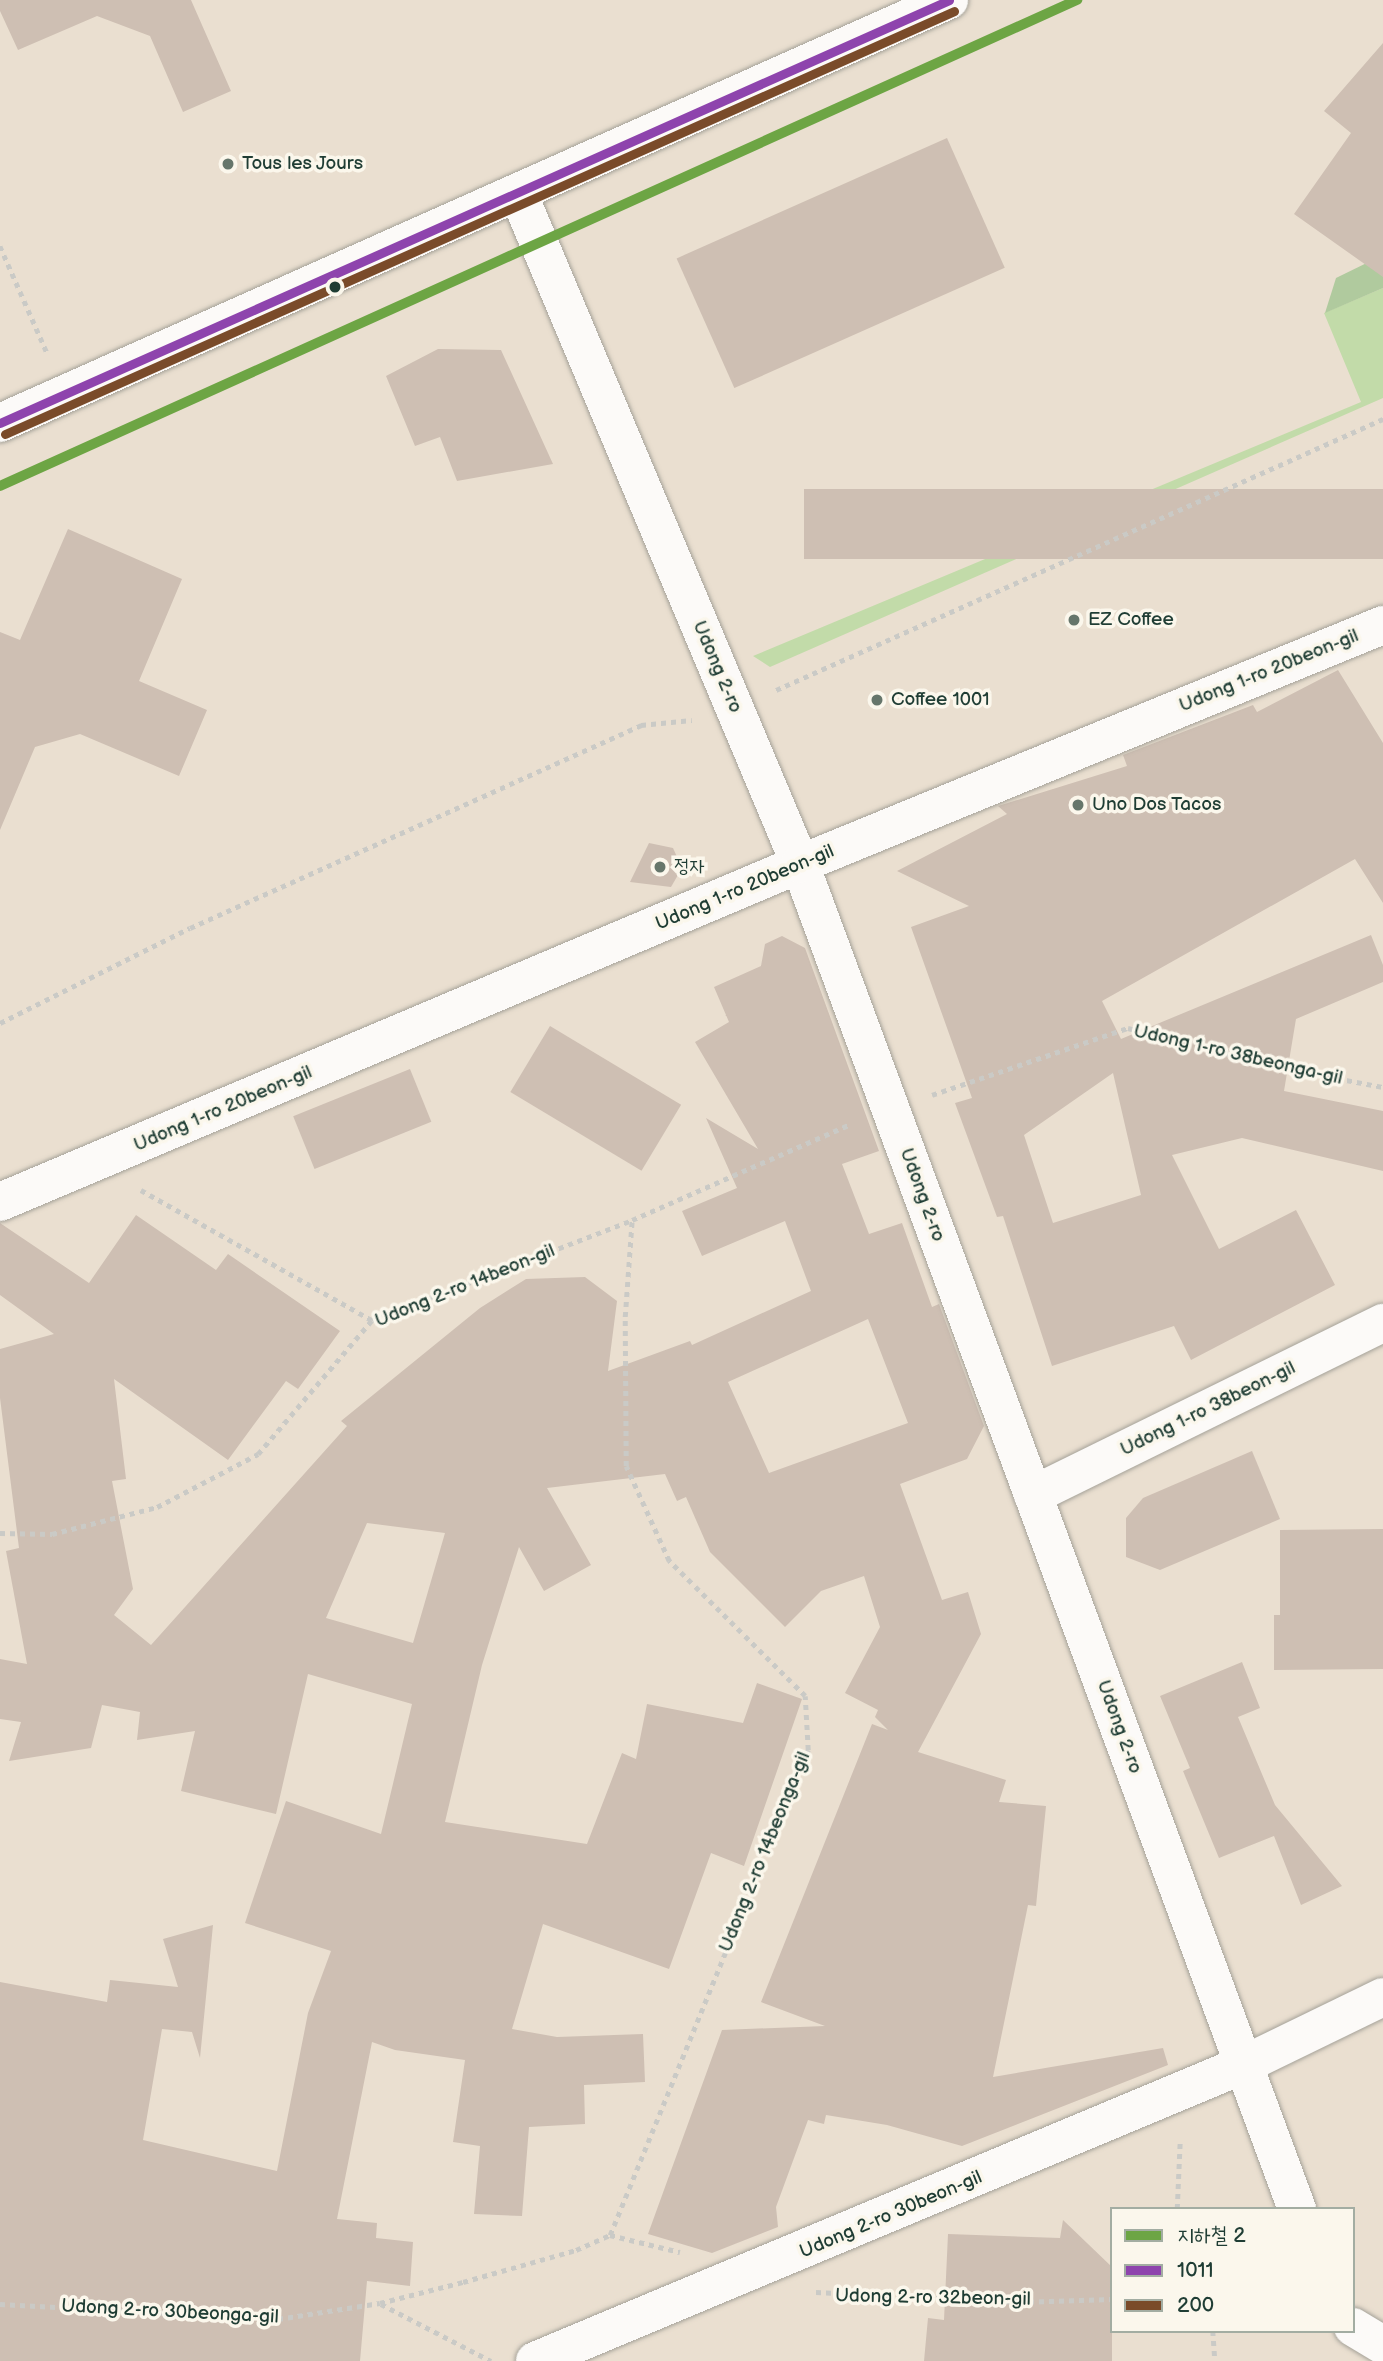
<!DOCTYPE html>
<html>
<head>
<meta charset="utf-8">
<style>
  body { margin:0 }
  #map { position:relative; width:1383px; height:2361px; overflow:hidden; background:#eadfd0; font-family:"Balsamiq Sans","Poor Story",sans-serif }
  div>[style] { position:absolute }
  .green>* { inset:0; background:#c2dba9 }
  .forest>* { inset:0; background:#b0ca9e }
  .building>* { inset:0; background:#cebfb3; transform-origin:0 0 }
  .path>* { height:4.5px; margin-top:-2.25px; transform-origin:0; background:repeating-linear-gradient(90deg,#cacac6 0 5px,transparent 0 10px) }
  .roads { filter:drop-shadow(0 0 2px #a5a299) drop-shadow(0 0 2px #a5a299) }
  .minor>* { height:38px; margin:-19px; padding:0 19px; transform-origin:19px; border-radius:19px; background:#fcfaf8 }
  .tertiary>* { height:38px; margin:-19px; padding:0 19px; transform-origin:19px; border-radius:19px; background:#fcfaf8 }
  .secondary>* { height:38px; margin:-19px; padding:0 19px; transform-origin:19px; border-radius:19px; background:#fcfaf8 }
  .bus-1>* { height:9px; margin:-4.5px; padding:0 4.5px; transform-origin:4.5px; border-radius:4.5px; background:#8e44ad }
  .bus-2>* { height:9px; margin:-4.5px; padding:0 4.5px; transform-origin:4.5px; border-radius:4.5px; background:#7a4b2a }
  .metro-1>* { height:10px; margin:-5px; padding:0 5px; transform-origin:5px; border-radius:5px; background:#6da544 }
  .dots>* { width:19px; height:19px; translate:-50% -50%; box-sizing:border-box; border:4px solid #fbf7ec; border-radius:50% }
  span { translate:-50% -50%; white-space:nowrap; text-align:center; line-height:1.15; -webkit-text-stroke:7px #fbf7ec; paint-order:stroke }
  .poi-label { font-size:19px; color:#1f3d34 }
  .left { translate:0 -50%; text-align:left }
  .street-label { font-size:19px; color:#1f3d34 }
  .legend { position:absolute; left:1110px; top:2207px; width:245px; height:126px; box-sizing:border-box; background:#fbf7ec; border:2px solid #a3ada2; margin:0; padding:9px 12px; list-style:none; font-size:21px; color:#1f3d34 }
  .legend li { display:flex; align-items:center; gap:14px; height:35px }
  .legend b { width:35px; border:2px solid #a3ada2 }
</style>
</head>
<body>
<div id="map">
  <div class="green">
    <i style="clip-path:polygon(1383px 288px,1383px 398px,770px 667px,753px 656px,1361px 402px,1324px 313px)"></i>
  </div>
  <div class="forest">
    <i style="clip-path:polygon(1383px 255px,1383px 288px,1325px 313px,1336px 278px)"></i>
  </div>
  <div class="building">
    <i style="clip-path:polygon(0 0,191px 0,231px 91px,183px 112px,150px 36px,97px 16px,18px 50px,0 11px)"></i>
    <i style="clip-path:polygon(1383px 43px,1383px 277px,1294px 214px,1351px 133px,1324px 111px)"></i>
    <i style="left:947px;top:138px;width:142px;height:296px;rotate:66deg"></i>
    <i style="clip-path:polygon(438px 349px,501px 350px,553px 464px,457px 481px,440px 437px,415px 446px,386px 376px)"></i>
    <i style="left:1383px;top:489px;width:70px;height:579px;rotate:90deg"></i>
    <i style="clip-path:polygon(68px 529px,182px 579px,139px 681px,207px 710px,179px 776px,80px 734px,35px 747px,0 830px,0 632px,20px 640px)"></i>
    <i style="clip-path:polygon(evenodd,1338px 670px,1383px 743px,1383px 903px,1355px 859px,1102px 1001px,1121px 1039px,1371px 935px,1383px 965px,1383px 982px,1296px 1019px,1284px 1091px,1383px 1111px,1383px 1171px,1242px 1138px,1172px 1155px,1219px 1249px,1296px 1210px,1335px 1285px,1191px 1360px,1174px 1326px,1052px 1366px,1003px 1216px,997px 1217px,955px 1103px,972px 1098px,911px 927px,969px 906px,897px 871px,1007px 814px,998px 806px,1127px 766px,1123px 755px,1253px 705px,1257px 712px,1338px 670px,1113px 1073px,1141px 1195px,1053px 1223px,1024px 1135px,1113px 1073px)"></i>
    <i style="clip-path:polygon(649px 843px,673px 848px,682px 868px,671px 887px,630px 882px)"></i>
    <i style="clip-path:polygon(evenodd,782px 936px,805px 948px,879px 1151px,842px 1164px,869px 1234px,902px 1223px,932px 1307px,939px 1304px,984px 1426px,967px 1459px,900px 1484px,942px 1600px,968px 1592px,981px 1634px,918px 1752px,1006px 1780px,999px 1802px,1046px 1806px,1036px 1906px,1028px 1905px,993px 2077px,1163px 2048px,1168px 2065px,962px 2146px,887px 2125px,826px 2115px,824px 2124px,808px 2120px,776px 2207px,778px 2227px,712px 2253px,648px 2234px,722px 2030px,825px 2026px,761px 2002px,872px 1724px,888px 1730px,875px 1717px,878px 1710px,845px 1693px,880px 1627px,864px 1576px,821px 1591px,785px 1627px,710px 1552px,686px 1497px,677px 1501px,665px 1474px,547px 1488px,591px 1565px,544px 1591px,519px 1547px,482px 1665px,445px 1822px,587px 1844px,622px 1753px,636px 1759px,647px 1704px,743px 1723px,757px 1683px,802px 1699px,744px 1866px,711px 1853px,669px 1969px,543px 1924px,512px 2029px,557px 2037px,643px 2034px,645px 2082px,584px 2085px,585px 2124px,529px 2127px,522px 2216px,474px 2214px,480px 2146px,453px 2142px,465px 2060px,395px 2050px,372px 2042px,337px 2219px,377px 2223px,376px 2238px,413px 2242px,410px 2286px,367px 2281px,360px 2361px,0 2361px,0 1982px,107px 2002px,110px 1980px,178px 1987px,163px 1939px,213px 1925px,200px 2058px,192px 2032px,162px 2029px,143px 2140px,277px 2171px,308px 2013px,331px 1951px,245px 1923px,286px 1801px,381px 1834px,412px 1704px,308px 1674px,276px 1814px,181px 1791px,195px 1731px,137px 1740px,140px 1712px,102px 1705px,91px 1748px,9px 1761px,21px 1722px,0 1719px,0 1659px,27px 1664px,6px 1551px,19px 1548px,0 1398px,0 1349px,54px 1334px,0 1295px,0 1223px,89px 1283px,136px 1215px,216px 1270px,228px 1254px,340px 1331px,298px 1389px,286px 1381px,228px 1460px,114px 1379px,126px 1479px,112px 1481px,133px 1589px,114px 1615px,151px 1645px,347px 1426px,341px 1421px,480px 1308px,526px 1279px,585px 1277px,617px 1301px,608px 1371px,690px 1341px,692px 1345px,811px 1291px,785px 1221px,702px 1256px,682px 1211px,737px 1188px,706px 1118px,758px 1149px,695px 1042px,729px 1022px,714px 987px,761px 966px,765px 944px,782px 936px,868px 1319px,908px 1423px,769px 1473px,728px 1382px,868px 1319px,782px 936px,367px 1523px,445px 1533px,413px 1643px,326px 1618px,367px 1523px)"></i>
    <i style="left:550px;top:1026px;width:153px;height:77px;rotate:31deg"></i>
    <i style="left:410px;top:1069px;width:57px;height:126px;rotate:68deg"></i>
    <i style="clip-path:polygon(1252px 1451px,1280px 1519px,1160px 1570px,1126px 1557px,1126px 1518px,1143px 1498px)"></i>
    <i style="clip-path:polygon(1383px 1529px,1383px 1669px,1274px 1670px,1274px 1615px,1280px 1615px,1280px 1530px)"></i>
    <i style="clip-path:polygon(1242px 1662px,1260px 1708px,1238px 1717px,1275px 1805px,1342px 1886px,1301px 1905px,1274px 1836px,1219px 1858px,1183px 1771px,1190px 1768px,1160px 1696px)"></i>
    <i style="clip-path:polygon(1063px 2220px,1112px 2267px,1112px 2361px,924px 2361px,928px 2318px,944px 2320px,948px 2234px,1060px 2238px)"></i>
  </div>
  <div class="path">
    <i style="left:0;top:246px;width:119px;rotate:66.2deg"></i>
    <i style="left:776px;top:690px;width:665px;rotate:-24.06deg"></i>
    <i style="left:0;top:1023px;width:212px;rotate:-26.6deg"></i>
    <i style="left:190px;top:928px;width:495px;rotate:-24.2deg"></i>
    <i style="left:641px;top:725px;width:51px;rotate:-5.6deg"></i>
    <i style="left:932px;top:1095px;width:207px;rotate:-18.9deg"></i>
    <i style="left:1128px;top:1028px;width:165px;rotate:14.4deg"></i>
    <i style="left:1288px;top:1069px;width:97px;rotate:10.7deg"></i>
    <i style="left:141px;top:1190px;width:265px;rotate:29.4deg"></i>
    <i style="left:0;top:1533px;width:52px;rotate:1.1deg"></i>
    <i style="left:52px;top:1534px;width:108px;rotate:-14.4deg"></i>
    <i style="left:157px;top:1507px;width:114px;rotate:-27.7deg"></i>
    <i style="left:258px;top:1454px;width:176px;rotate:-49.6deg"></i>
    <i style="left:372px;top:1320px;width:279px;rotate:-21deg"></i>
    <i style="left:632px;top:1220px;width:236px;rotate:-23.7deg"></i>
    <i style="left:1177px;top:2209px;width:69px;rotate:-87.5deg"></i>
    <i style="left:610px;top:2235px;width:524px;rotate:-67.79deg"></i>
    <i style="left:808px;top:1750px;width:54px;rotate:-93.2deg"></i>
    <i style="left:805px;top:1696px;width:192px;rotate:-135.2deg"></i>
    <i style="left:669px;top:1561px;width:104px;rotate:-114.4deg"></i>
    <i style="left:626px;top:1466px;width:149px;rotate:-90.4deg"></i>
    <i style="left:625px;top:1317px;width:97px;rotate:-85.9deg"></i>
    <i style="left:816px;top:2292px;width:203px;rotate:2.8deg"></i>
    <i style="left:1019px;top:2302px;width:93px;rotate:-1.8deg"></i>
    <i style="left:0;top:2304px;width:278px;rotate:3.1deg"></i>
    <i style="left:278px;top:2319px;width:103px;rotate:-8.9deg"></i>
    <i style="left:380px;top:2303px;width:86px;rotate:-14.2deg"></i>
    <i style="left:463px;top:2282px;width:117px;rotate:-15.8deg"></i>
    <i style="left:576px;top:2250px;width:37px;rotate:-24deg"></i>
    <i style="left:610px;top:2235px;width:72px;rotate:13.7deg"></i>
    <i style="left:381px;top:2304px;width:124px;rotate:27.4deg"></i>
    <i style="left:1213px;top:2331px;width:30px;rotate:86deg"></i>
  </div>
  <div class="roads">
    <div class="minor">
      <i style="left:1033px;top:1495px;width:390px;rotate:-26.2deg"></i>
      <i style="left:535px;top:2361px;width:770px;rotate:-22.7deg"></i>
      <i style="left:1245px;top:2064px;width:153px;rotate:-25.9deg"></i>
    </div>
    <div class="tertiary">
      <i style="left:518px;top:193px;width:728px;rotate:67.2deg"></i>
      <i style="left:800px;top:864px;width:1434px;rotate:69.72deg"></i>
      <i style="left:0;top:1202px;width:868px;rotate:-22.9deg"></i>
      <i style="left:800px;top:864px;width:630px;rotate:-22.29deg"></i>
      <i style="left:1353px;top:2327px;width:35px;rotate:31deg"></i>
    </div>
    <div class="secondary">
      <i style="left:0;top:423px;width:1039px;rotate:-24.02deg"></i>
    </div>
  </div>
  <div class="bus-1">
    <i style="left:0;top:423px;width:1039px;rotate:-24.02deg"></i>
  </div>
  <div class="bus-2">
    <i style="left:5px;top:434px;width:1039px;rotate:-24.02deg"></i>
  </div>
  <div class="metro-1">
    <i style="left:0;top:486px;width:1182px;rotate:-24.29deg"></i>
  </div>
  <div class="dots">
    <i style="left:228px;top:164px;background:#66766b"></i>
    <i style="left:335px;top:287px;background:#1f3d34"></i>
    <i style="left:1074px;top:620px;background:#66766b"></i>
    <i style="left:877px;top:700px;background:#66766b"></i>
    <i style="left:1078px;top:805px;background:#66766b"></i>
    <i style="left:660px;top:867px;background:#66766b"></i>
  </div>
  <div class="poi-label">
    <span class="left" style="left:242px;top:164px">Tous les Jours</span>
    <span class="left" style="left:1088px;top:620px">EZ Coffee</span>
    <span class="left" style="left:891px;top:700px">Coffee 1001</span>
    <span class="left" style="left:1092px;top:805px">Uno Dos Tacos</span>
    <span class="left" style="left:674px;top:867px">정자</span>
  </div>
  <div class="street-label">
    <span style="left:717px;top:667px;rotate:67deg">Udong 2-ro</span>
    <span style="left:1269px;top:671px;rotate:-22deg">Udong 1-ro 20beon-gil</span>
    <span style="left:745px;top:888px;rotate:-23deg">Udong 1-ro 20beon-gil</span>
    <span style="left:1238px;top:1055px;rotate:13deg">Udong 1-ro 38beonga-gil</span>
    <span style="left:223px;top:1109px;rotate:-23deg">Udong 1-ro 20beon-gil</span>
    <span style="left:922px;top:1195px;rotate:70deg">Udong 2-ro</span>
    <span style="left:465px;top:1286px;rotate:-22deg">Udong 2-ro 14beon-gil</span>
    <span style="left:1208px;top:1409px;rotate:-26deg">Udong 1-ro 38beon-gil</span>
    <span style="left:1119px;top:1727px;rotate:70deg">Udong 2-ro</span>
    <span style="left:765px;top:1852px;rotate:-68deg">Udong 2-ro 14beonga-gil</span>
    <span style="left:891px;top:2215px;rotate:-23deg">Udong 2-ro 30beon-gil</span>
    <span style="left:933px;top:2298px;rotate:1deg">Udong 2-ro 32beon-gil</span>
    <span style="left:170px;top:2312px;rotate:3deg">Udong 2-ro 30beonga-gil</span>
  </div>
  <ul class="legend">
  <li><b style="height:9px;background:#6da544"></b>지하철 2</li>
  <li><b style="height:9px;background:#8e44ad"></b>1011</li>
  <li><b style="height:9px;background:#7a4b2a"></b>200</li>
  </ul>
</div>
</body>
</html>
